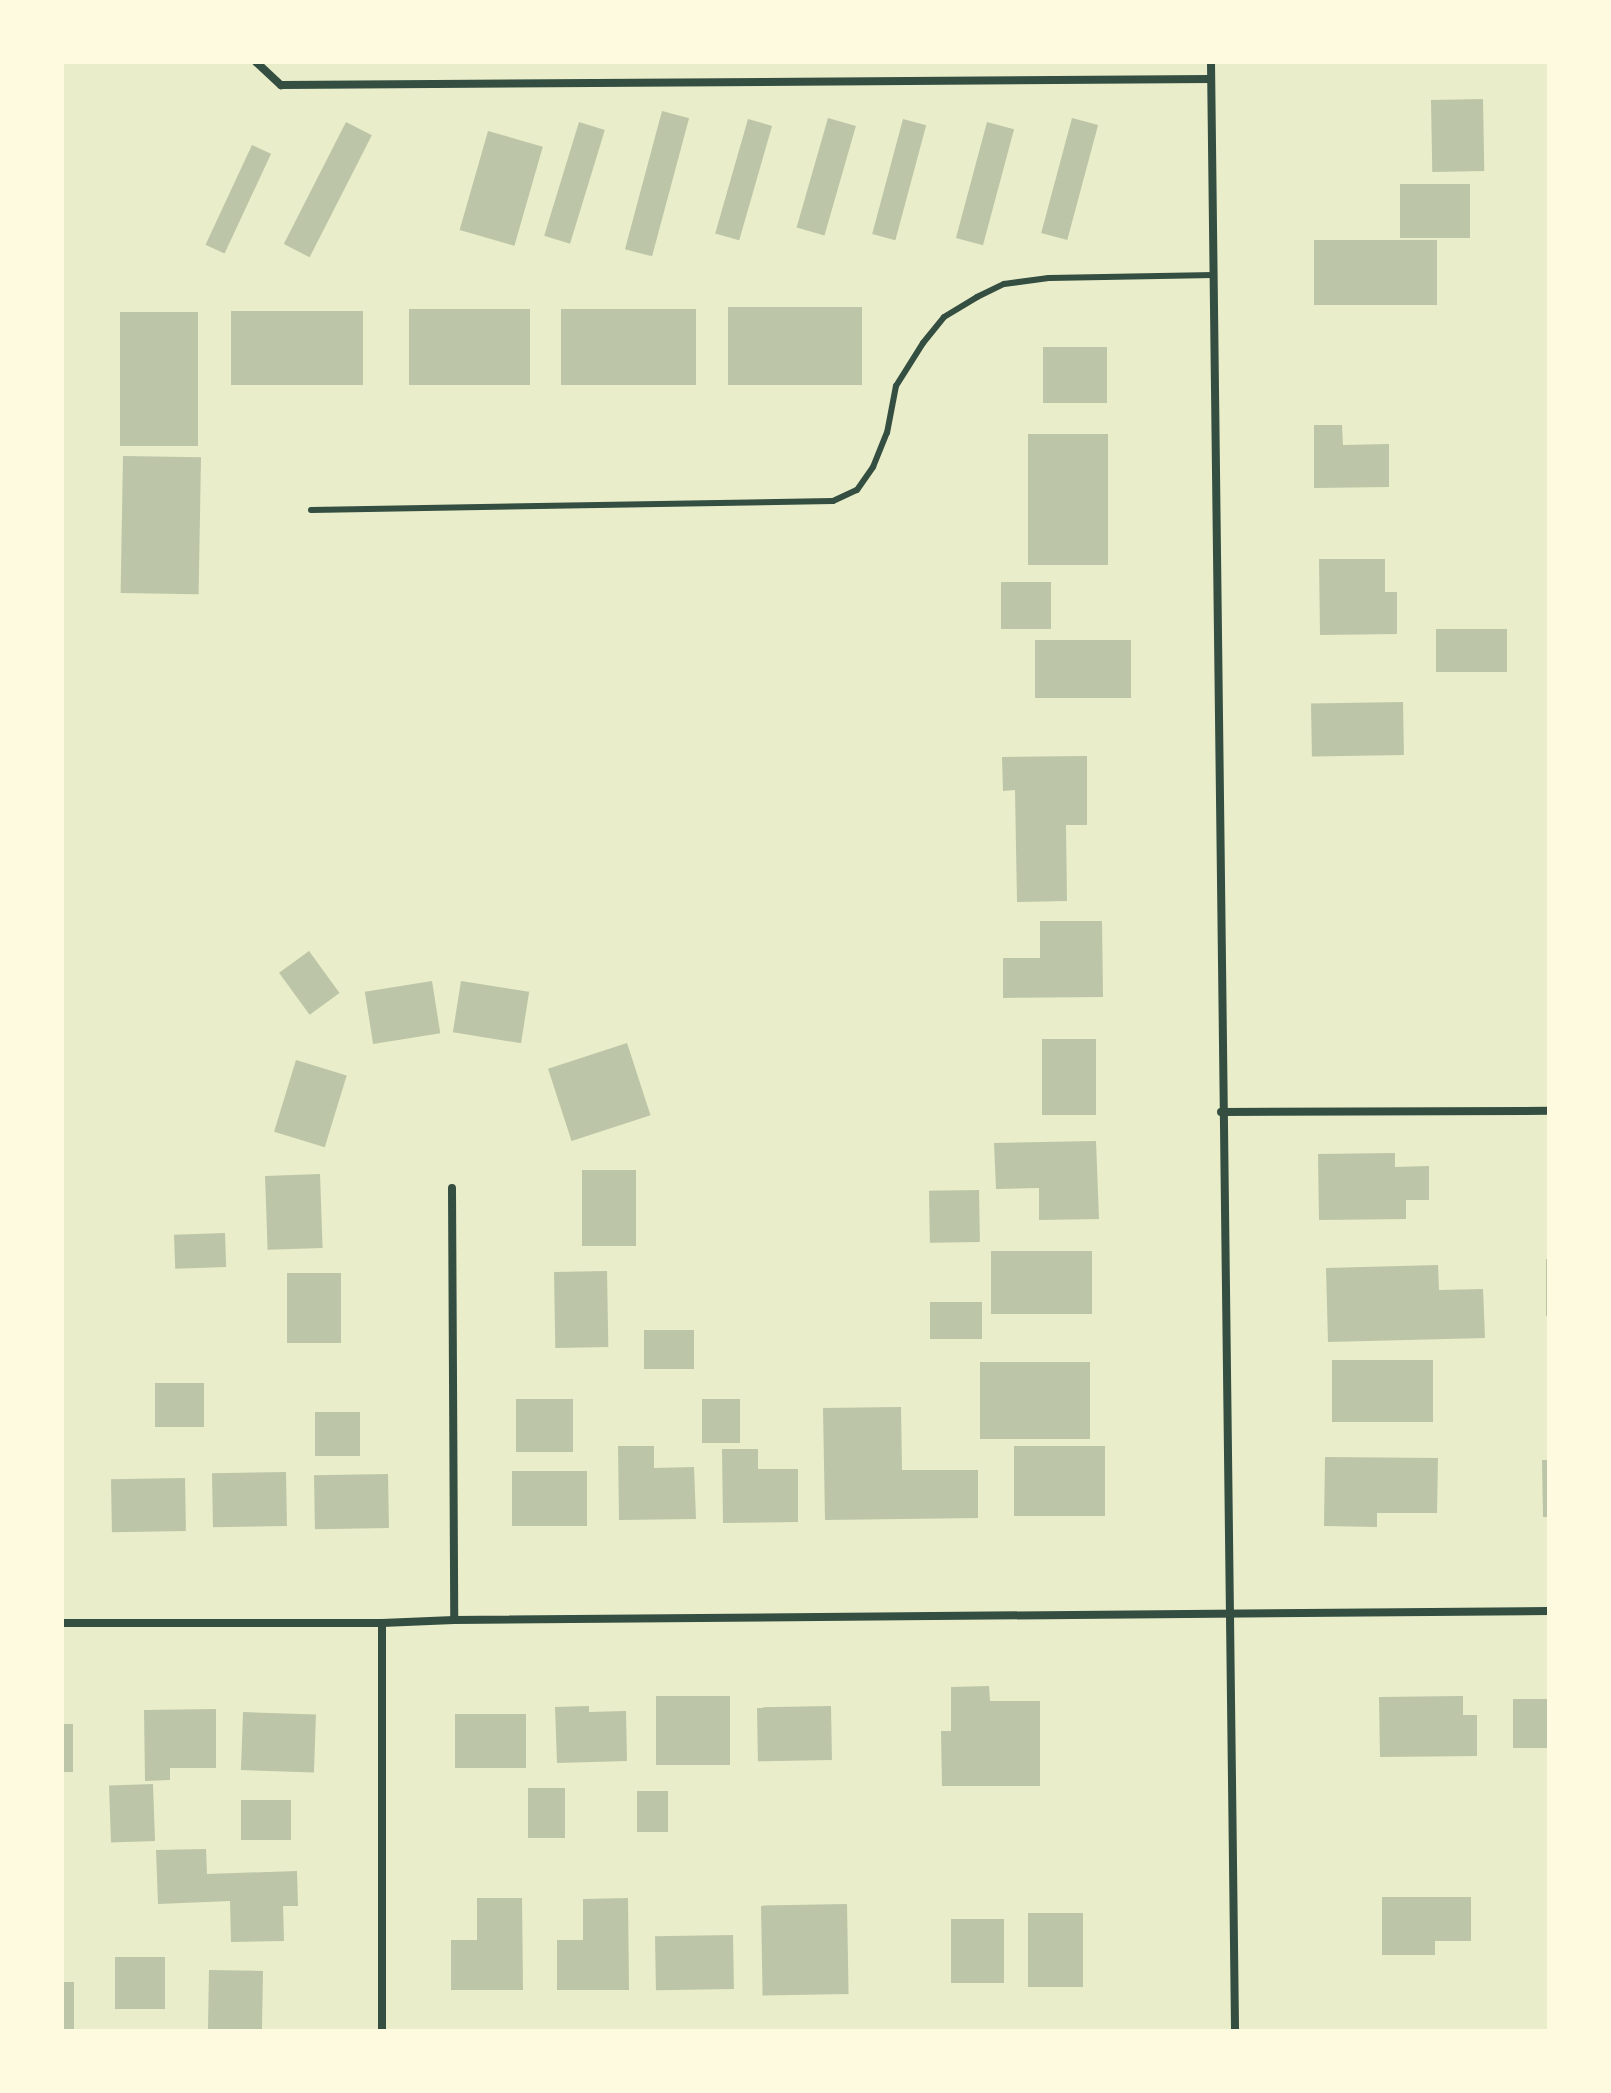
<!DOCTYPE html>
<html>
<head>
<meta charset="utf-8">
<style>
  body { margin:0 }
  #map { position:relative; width:1611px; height:2093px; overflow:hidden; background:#e9edc9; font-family:"Archivo Narrow",sans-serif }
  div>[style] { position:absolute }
  .building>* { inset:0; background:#bcc5a7; transform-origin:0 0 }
  .service>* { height:6px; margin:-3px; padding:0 3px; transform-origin:3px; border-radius:3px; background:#344e41 }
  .minor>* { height:8px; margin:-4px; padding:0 4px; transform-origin:4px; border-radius:4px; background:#344e41 }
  span { translate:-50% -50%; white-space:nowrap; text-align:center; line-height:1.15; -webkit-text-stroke:7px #fefae0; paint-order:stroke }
  .frame { position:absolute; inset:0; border:64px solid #fefae0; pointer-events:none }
</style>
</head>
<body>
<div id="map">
  <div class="building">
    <i style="left:1483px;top:99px;width:72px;height:52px;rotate:89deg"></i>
    <i style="left:662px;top:111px;width:28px;height:143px;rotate:15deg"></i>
    <i style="left:828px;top:118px;width:29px;height:114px;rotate:16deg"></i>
    <i style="left:1072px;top:118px;width:27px;height:119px;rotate:15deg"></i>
    <i style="left:748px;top:119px;width:25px;height:119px;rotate:16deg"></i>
    <i style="left:903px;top:119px;width:24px;height:119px;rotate:15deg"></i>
    <i style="left:346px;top:122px;width:29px;height:137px;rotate:27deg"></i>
    <i style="left:579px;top:122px;width:27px;height:119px;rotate:17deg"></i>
    <i style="left:987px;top:122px;width:28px;height:120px;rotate:15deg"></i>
    <i style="left:488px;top:131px;width:57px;height:103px;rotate:16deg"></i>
    <i style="left:252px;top:145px;width:21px;height:110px;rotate:25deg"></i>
    <i style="left:1470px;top:184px;width:54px;height:70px;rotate:90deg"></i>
    <i style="left:1314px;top:240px;width:123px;height:65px"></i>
    <i style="left:728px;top:307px;width:134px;height:78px"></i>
    <i style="left:409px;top:309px;width:121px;height:76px"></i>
    <i style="left:561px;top:309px;width:135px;height:76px"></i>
    <i style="left:363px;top:311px;width:74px;height:132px;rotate:90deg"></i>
    <i style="left:198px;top:312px;width:134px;height:78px;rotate:90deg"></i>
    <i style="left:1043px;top:347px;width:64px;height:56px"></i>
    <i style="clip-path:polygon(1314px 425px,1342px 425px,1343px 445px,1389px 444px,1389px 487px,1314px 488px)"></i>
    <i style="left:1028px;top:434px;width:80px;height:131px"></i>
    <i style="left:123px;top:456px;width:78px;height:137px;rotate:1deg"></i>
    <i style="clip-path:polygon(1319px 559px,1385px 559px,1385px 592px,1397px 592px,1397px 634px,1320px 635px)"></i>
    <i style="left:1001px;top:582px;width:50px;height:47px"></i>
    <i style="left:1436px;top:629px;width:71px;height:43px"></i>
    <i style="left:1131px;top:640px;width:58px;height:96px;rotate:90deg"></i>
    <i style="left:1403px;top:702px;width:53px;height:92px;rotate:89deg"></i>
    <i style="clip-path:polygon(1087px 756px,1087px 825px,1066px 825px,1067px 901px,1017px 902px,1015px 790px,1003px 791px,1002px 757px)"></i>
    <i style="clip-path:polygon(1040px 921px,1102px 921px,1103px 997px,1003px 998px,1003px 958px,1040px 958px)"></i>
    <i style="left:309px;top:951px;width:52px;height:37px;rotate:54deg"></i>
    <i style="left:432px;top:981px;width:53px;height:68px;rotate:81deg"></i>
    <i style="left:461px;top:981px;width:69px;height:52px;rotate:9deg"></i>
    <i style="left:1042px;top:1039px;width:54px;height:76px"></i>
    <i style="left:627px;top:1043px;width:76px;height:83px;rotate:72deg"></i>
    <i style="left:296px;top:1060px;width:53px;height:75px;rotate:17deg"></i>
    <i style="clip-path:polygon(1096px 1141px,1099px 1219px,1039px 1220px,1039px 1188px,996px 1189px,994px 1143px)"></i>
    <i style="clip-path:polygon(1395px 1153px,1395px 1167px,1429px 1166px,1429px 1200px,1406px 1200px,1406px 1219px,1319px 1220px,1318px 1154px)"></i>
    <i style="left:636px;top:1170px;width:76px;height:54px;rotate:90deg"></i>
    <i style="left:320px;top:1174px;width:74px;height:55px;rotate:88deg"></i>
    <i style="left:979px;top:1190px;width:52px;height:50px;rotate:89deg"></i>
    <i style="left:225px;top:1233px;width:34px;height:51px;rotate:88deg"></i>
    <i style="left:1092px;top:1251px;width:63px;height:101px;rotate:90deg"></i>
    <i style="left:1546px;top:1259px;width:3px;height:57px"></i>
    <i style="clip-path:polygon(1438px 1265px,1439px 1290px,1483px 1289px,1485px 1338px,1328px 1342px,1326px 1268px)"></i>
    <i style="left:607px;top:1271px;width:76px;height:53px;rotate:89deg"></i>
    <i style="left:287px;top:1273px;width:54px;height:70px"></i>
    <i style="left:982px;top:1302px;width:37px;height:52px;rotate:90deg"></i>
    <i style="left:644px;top:1330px;width:50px;height:39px"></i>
    <i style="left:1433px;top:1360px;width:62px;height:101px;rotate:90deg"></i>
    <i style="left:980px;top:1362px;width:110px;height:77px"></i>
    <i style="left:204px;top:1383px;width:44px;height:49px;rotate:90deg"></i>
    <i style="left:516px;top:1399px;width:57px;height:53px"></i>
    <i style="left:702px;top:1399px;width:38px;height:44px"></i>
    <i style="clip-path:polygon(901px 1407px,902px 1470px,978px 1470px,978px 1518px,825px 1520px,823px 1408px)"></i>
    <i style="left:315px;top:1412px;width:45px;height:44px"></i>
    <i style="clip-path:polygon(618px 1446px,654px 1446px,654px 1468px,694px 1467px,696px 1519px,619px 1520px)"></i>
    <i style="left:1014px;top:1446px;width:91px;height:70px"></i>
    <i style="clip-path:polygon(722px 1449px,758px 1449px,758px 1469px,798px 1469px,798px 1522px,723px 1523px)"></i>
    <i style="clip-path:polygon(1325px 1457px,1438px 1458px,1437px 1513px,1377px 1513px,1377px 1527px,1324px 1526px)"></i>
    <i style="clip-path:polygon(1542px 1460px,1549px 1460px,1549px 1517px,1543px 1517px)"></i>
    <i style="left:587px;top:1471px;width:55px;height:75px;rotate:90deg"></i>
    <i style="left:286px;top:1472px;width:54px;height:74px;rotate:89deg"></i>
    <i style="left:388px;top:1474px;width:54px;height:74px;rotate:89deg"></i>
    <i style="left:185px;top:1478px;width:53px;height:74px;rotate:89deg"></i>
    <i style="clip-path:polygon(989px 1686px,990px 1701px,1040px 1701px,1040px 1786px,942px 1786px,941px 1731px,951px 1731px,951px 1687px)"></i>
    <i style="left:656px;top:1696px;width:74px;height:69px"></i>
    <i style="clip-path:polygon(1463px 1696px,1463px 1715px,1477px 1715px,1477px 1756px,1380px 1757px,1379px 1697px)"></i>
    <i style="left:1513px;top:1699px;width:36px;height:49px"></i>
    <i style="clip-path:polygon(589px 1706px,589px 1712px,626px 1711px,627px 1761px,557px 1763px,555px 1707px)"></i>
    <i style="left:831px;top:1706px;width:54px;height:74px;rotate:89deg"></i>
    <i style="clip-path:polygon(216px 1709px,216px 1768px,170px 1768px,170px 1780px,145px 1781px,144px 1710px)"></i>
    <i style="left:243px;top:1712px;width:73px;height:58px;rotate:2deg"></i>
    <i style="left:455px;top:1714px;width:71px;height:54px"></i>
    <i style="left:62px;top:1724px;width:11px;height:48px"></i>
    <i style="left:153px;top:1784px;width:57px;height:44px;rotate:88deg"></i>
    <i style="left:528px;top:1788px;width:37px;height:50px"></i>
    <i style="left:637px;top:1791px;width:31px;height:41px"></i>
    <i style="left:241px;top:1800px;width:50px;height:40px"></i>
    <i style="clip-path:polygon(206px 1849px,207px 1874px,297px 1871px,298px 1906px,283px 1906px,284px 1941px,231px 1942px,230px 1901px,158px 1904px,156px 1850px)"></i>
    <i style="clip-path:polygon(1382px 1897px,1471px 1897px,1471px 1941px,1435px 1941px,1435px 1955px,1382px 1955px)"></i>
    <i style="clip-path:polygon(477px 1898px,522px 1898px,523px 1990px,451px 1990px,451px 1940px,477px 1940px)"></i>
    <i style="clip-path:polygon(628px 1898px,629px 1990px,557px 1990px,557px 1940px,583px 1940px,583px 1899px)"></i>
    <i style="left:847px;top:1904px;width:90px;height:86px;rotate:89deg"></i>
    <i style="left:1028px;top:1913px;width:55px;height:74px"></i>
    <i style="left:1004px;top:1919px;width:64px;height:53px;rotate:90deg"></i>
    <i style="left:733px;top:1935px;width:54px;height:78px;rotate:89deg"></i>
    <i style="left:115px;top:1957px;width:50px;height:52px"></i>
    <i style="left:209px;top:1970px;width:54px;height:61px;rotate:1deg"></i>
    <i style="left:62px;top:1982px;width:12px;height:49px"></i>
  </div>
  <div class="service">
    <i style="left:311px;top:510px;width:522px;rotate:-0.99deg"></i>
    <i style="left:833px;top:501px;width:26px;rotate:-25deg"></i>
    <i style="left:857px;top:490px;width:28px;rotate:-55deg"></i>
    <i style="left:873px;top:467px;width:37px;rotate:-68deg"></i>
    <i style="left:887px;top:433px;width:48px;rotate:-79.2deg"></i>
    <i style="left:896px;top:386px;width:51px;rotate:-57.9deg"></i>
    <i style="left:923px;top:343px;width:33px;rotate:-51deg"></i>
    <i style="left:944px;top:317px;width:39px;rotate:-31deg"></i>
    <i style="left:977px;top:297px;width:30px;rotate:-26deg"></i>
    <i style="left:1004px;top:284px;width:45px;rotate:-7.6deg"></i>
    <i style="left:1049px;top:278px;width:165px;rotate:-1deg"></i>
  </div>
  <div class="minor">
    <i style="left:256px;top:62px;width:34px;rotate:43deg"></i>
    <i style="left:281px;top:85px;width:930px;rotate:-0.37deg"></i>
    <i style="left:1211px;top:62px;width:1969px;rotate:89.3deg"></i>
    <i style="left:1221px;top:1112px;width:328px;rotate:-0.2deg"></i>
    <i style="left:452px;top:1188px;width:432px;rotate:89.7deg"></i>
    <i style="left:62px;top:1623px;width:320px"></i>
    <i style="left:382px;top:1623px;width:72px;rotate:-2.4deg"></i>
    <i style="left:454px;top:1620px;width:1095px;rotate:-0.47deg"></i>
    <i style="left:382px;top:1623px;width:408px;rotate:90deg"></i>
  </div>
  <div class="frame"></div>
</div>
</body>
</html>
